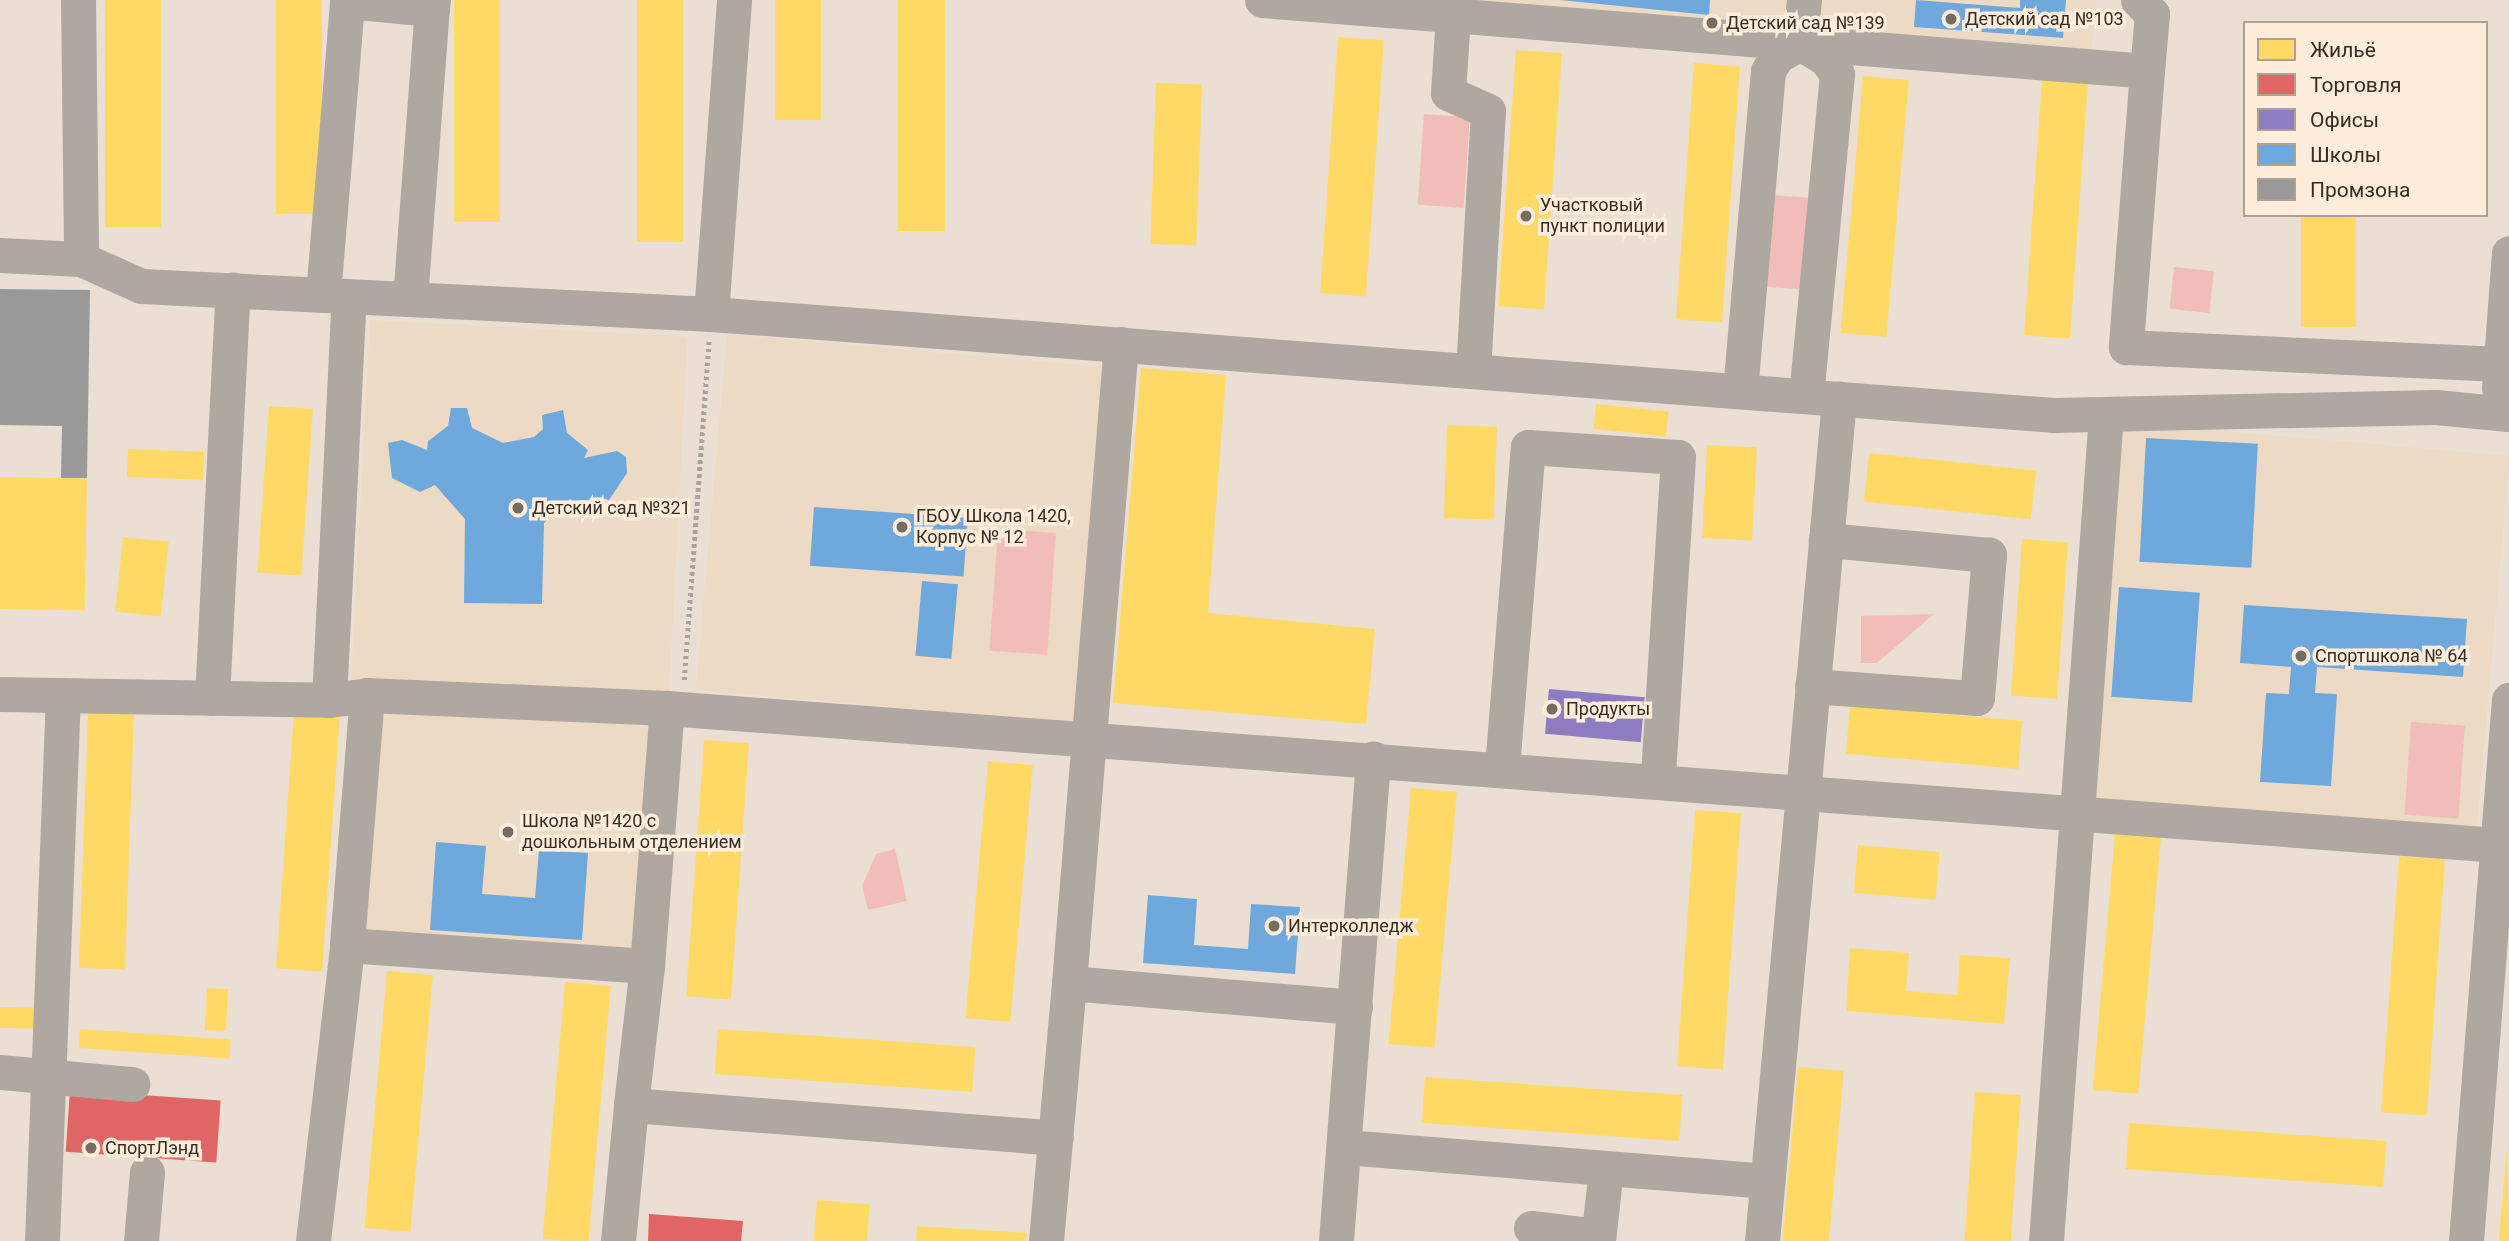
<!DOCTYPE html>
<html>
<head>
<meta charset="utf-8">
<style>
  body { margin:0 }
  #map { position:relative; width:2509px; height:1241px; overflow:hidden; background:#eadfd2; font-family:Roboto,sans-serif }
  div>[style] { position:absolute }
  .built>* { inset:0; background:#eddac4; transform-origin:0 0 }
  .green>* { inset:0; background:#f2bdb9; transform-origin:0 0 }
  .homes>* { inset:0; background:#ffd966; transform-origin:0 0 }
  .shops>* { inset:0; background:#e06666; transform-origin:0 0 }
  .offices>* { inset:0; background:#8e7cc3; transform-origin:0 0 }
  .schools>* { inset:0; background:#6fa8dc; transform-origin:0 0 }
  .industry>* { inset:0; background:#999 }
  .path>* { height:4.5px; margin-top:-2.25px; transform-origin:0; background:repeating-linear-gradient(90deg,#a8a39b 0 3.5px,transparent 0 7px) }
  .minor>* { height:35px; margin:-17.5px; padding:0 17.5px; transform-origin:17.5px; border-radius:17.5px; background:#aea8a1 }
  .dots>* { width:19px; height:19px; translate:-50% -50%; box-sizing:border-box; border:4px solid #ffeddb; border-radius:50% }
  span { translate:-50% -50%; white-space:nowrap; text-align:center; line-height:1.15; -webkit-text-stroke:7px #ffeddb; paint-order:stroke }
  .poi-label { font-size:18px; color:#362e25 }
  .left { translate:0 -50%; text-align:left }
  .legend { position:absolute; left:2243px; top:21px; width:245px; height:196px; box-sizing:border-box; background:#ffeddb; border:2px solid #afa192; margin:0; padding:9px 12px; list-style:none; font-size:21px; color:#362e25 }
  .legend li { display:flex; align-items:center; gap:14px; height:35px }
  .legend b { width:35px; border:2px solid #afa192 }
</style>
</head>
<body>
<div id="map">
  <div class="built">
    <i style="clip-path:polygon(1459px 0,1798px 0,1795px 37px)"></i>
    <i style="clip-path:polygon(1810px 0,2096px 0,2090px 62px,1807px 37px)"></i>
    <i style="left:370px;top:320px;width:318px;height:360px;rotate:3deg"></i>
    <i style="left:727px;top:334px;width:381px;height:357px;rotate:5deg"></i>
    <i style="left:2119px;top:422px;width:392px;height:380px;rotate:5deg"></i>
    <i style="left:382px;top:708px;width:268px;height:231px;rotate:4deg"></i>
  </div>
  <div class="green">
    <i style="left:1424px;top:114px;width:46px;height:91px;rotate:4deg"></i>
    <i style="left:1771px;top:195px;width:45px;height:92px;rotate:4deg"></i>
    <i style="left:2174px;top:267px;width:40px;height:42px;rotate:6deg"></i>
    <i style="left:998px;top:529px;width:58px;height:122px;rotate:4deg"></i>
    <i style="clip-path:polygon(1934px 614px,1877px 663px,1861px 663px,1861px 616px)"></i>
    <i style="left:2411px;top:722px;width:54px;height:93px;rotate:4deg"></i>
    <i style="clip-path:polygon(895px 849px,907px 901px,868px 910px,862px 886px,876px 854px)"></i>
  </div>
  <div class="homes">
    <i style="left:105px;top:0;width:56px;height:227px"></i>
    <i style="left:276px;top:0;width:46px;height:214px"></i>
    <i style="left:454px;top:0;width:46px;height:222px"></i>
    <i style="left:637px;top:0;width:46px;height:242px"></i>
    <i style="left:775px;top:0;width:46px;height:120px"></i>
    <i style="left:898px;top:0;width:47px;height:231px"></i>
    <i style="left:1338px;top:37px;width:46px;height:257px;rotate:4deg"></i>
    <i style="left:1516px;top:50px;width:46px;height:257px;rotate:4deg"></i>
    <i style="left:1694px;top:63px;width:46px;height:257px;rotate:4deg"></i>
    <i style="left:1863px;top:76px;width:46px;height:258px;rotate:5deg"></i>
    <i style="left:2042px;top:79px;width:46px;height:257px;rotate:4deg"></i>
    <i style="left:1156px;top:83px;width:46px;height:161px;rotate:2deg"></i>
    <i style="left:2301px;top:215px;width:55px;height:112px"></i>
    <i style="clip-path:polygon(1141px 368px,1226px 375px,1208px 613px,1375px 629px,1366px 724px,1113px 703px)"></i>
    <i style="left:1596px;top:404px;width:73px;height:25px;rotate:6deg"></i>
    <i style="left:269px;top:406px;width:44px;height:167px;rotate:4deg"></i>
    <i style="left:1447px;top:425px;width:50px;height:93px;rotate:2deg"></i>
    <i style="left:1707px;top:445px;width:50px;height:93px;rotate:3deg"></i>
    <i style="left:128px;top:449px;width:76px;height:28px;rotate:2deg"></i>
    <i style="left:1869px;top:453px;width:168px;height:49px;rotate:6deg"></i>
    <i style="left:0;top:477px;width:87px;height:132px;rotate:1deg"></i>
    <i style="left:123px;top:537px;width:46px;height:75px;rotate:6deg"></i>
    <i style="left:2022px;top:539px;width:46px;height:157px;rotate:4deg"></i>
    <i style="left:1850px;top:706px;width:173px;height:48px;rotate:5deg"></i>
    <i style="left:88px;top:711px;width:46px;height:257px;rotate:2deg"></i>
    <i style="left:294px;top:712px;width:46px;height:257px;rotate:4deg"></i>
    <i style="left:704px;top:740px;width:45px;height:257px;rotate:4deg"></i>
    <i style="left:988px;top:761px;width:45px;height:258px;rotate:5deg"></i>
    <i style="left:1411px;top:788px;width:46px;height:257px;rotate:5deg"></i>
    <i style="left:1695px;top:810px;width:46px;height:257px;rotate:4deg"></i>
    <i style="left:2115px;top:834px;width:46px;height:257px;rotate:5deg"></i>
    <i style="left:1858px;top:845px;width:82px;height:48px;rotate:5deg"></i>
    <i style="left:2399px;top:856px;width:46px;height:257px;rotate:4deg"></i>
    <i style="clip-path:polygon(1850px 948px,1909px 953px,1906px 991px,1957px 995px,1960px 955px,2010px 958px,2004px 1024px,1846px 1011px)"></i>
    <i style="left:387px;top:971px;width:46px;height:258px;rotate:5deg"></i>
    <i style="left:565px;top:982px;width:46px;height:258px;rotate:5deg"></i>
    <i style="left:207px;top:988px;width:21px;height:42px;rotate:3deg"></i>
    <i style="left:0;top:1007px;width:43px;height:21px;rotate:1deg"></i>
    <i style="left:80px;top:1029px;width:151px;height:19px;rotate:4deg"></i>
    <i style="left:718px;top:1029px;width:258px;height:45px;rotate:4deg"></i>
    <i style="left:1798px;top:1067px;width:46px;height:175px;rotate:5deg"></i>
    <i style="left:1425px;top:1077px;width:258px;height:46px;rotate:4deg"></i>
    <i style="left:1975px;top:1092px;width:46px;height:149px;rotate:4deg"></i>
    <i style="left:2129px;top:1123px;width:258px;height:46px;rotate:4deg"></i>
    <i style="clip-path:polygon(2507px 1146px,2509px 1241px,2499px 1241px)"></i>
    <i style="left:817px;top:1200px;width:53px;height:41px;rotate:5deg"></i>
    <i style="clip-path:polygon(917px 1226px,1027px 1233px,1026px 1241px,916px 1241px)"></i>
  </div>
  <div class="shops">
    <i style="left:70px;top:1090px;width:151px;height:62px;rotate:4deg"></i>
    <i style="clip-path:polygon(649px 1214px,743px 1221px,741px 1241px,648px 1241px)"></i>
  </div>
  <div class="offices">
    <i style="left:1549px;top:689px;width:96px;height:45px;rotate:5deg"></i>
  </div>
  <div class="schools">
    <i style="clip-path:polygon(1560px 0,1710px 0,1709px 15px)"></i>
    <i style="clip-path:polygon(1916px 0,2020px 8px,2020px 0,2066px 0,2063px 38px,1914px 27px)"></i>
    <i style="clip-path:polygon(451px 408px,467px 408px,472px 428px,503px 443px,534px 437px,543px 429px,542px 415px,563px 410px,567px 433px,588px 450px,584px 458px,617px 451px,626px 457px,627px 473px,609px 500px,598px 497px,579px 506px,570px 499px,544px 523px,542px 604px,464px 603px,465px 519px,435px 485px,420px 492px,392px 478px,388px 443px,402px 440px,427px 450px,428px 441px,448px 426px)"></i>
    <i style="left:2146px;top:438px;width:112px;height:124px;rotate:3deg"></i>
    <i style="left:814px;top:507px;width:154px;height:59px;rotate:4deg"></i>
    <i style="left:922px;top:581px;width:36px;height:75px;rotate:5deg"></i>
    <i style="left:2119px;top:587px;width:81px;height:110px;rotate:4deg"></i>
    <i style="clip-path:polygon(2244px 605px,2467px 619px,2463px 677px,2317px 667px,2315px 693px,2337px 694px,2331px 786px,2260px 782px,2266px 693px,2289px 694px,2291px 667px,2240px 663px)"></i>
    <i style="clip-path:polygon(436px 842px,486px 846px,482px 894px,535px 898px,539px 850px,588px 853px,582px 940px,430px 930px)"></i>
    <i style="clip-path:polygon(1148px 895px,1197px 899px,1194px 945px,1248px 949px,1251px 904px,1300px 907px,1295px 974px,1143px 963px)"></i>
  </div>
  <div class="industry">
    <i style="clip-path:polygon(0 289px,90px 290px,87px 478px,61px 478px,62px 426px,0 425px)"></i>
  </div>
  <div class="path">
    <i style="left:684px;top:680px;width:341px;rotate:-85.8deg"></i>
  </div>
  <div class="minor">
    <i style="left:78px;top:0;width:259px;rotate:89.3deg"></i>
    <i style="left:1262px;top:0;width:540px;rotate:4.57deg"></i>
    <i style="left:1454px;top:0;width:93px;rotate:93.7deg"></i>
    <i style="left:1448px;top:93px;width:44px;rotate:24.2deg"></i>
    <i style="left:1488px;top:111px;width:258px;rotate:93.3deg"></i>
    <i style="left:1804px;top:0;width:43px;rotate:95.3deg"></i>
    <i style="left:1800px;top:43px;width:348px;rotate:4.6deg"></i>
    <i style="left:2147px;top:71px;width:277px;rotate:94.4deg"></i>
    <i style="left:2126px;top:347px;width:375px;rotate:2.6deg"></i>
    <i style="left:2138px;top:0;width:20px;rotate:45deg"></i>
    <i style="left:2152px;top:14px;width:57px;rotate:95deg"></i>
    <i style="left:0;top:255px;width:81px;rotate:2.8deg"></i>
    <i style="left:81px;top:259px;width:66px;rotate:24.2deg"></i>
    <i style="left:141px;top:286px;width:571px;rotate:2.81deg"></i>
    <i style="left:711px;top:314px;width:1346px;rotate:4.3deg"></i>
    <i style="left:2053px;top:415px;width:383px;rotate:-1.2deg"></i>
    <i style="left:2436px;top:407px;width:73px;rotate:5.5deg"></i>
    <i style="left:323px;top:295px;width:295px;rotate:-85.3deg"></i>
    <i style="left:347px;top:1px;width:85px;rotate:5.4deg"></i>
    <i style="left:432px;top:9px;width:9px;rotate:-84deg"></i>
    <i style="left:410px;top:299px;width:291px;rotate:-85.7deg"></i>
    <i style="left:711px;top:314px;width:315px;rotate:-85.8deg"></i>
    <i style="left:2499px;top:388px;width:135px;rotate:-85.8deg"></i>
    <i style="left:1740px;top:391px;width:321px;rotate:-85deg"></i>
    <i style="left:1768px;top:71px;width:17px;rotate:-59deg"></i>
    <i style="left:1777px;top:56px;width:26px;rotate:-29deg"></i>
    <i style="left:1800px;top:43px;width:29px;rotate:31deg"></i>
    <i style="left:1825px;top:58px;width:20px;rotate:53deg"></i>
    <i style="left:1837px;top:74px;width:323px;rotate:95.5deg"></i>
    <i style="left:1812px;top:686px;width:165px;rotate:4.2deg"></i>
    <i style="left:1977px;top:698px;width:144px;rotate:-85.2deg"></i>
    <i style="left:1989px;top:555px;width:164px;rotate:-174.7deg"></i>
    <i style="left:0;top:694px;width:329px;rotate:1deg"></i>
    <i style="left:329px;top:700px;width:38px;rotate:-7deg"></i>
    <i style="left:367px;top:695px;width:251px;rotate:94.6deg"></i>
    <i style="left:367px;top:695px;width:300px;rotate:2.5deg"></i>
    <i style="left:212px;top:698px;width:409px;rotate:-87.1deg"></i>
    <i style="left:329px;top:700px;width:404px;rotate:-87.2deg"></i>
    <i style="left:1502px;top:768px;width:322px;rotate:-85.4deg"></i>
    <i style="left:1528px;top:447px;width:150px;rotate:3.8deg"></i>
    <i style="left:1678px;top:457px;width:323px;rotate:93.6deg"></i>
    <i style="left:647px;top:966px;width:259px;rotate:-85.6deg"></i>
    <i style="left:667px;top:708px;width:1847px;rotate:4.28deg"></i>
    <i style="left:1069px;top:983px;width:641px;rotate:-85.35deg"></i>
    <i style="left:0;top:1072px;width:133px;rotate:5.2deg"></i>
    <i style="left:1345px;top:1147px;width:424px;rotate:4.6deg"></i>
    <i style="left:1531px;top:1228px;width:67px;rotate:6.8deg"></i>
    <i style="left:42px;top:1241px;width:546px;rotate:-87.8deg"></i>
    <i style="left:141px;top:1241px;width:69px;rotate:-85deg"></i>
    <i style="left:313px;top:1241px;width:298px;rotate:-83.4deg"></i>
    <i style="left:347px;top:945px;width:301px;rotate:4deg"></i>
    <i style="left:647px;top:966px;width:140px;rotate:96.6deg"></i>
    <i style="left:618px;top:1241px;width:137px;rotate:-84.5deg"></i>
    <i style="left:631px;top:1105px;width:426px;rotate:4.4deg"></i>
    <i style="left:1046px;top:1241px;width:259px;rotate:-84.9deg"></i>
    <i style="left:1069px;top:983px;width:287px;rotate:4.8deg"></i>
    <i style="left:1336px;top:1241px;width:484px;rotate:-85.6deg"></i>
    <i style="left:1598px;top:1241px;width:73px;rotate:-83.7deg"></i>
    <i style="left:1762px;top:1241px;width:846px;rotate:-84.77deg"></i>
    <i style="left:2046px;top:1241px;width:829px;rotate:-85.85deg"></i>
    <i style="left:2466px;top:1241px;width:543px;rotate:-85.46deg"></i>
  </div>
  <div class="dots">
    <i style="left:1951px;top:19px;background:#756c62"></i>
    <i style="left:1712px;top:23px;background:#756c62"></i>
    <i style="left:1526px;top:216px;background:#756c62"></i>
    <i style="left:518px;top:508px;background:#756c62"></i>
    <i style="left:902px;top:527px;background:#756c62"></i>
    <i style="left:2301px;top:656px;background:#756c62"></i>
    <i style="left:1552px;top:709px;background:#756c62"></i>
    <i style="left:508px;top:832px;background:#756c62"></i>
    <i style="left:1274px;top:926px;background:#756c62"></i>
    <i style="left:91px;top:1148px;background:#756c62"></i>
  </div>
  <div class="poi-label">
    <span class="left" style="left:1965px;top:19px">Детский сад №103</span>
    <span class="left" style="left:1726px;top:23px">Детский сад №139</span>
    <span class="left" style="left:1540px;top:216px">Участковый<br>пункт полиции</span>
    <span class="left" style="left:532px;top:508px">Детский сад №321</span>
    <span class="left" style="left:916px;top:527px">ГБОУ Школа 1420,<br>Корпус № 12</span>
    <span class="left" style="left:2315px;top:656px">Спортшкола № 64</span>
    <span class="left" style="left:1566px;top:709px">Продукты</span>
    <span class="left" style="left:522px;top:832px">Школа №1420 с<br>дошкольным отделением</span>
    <span class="left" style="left:1288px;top:926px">Интерколледж</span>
    <span class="left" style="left:105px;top:1148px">СпортЛэнд</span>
  </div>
  <ul class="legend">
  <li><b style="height:19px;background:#ffd966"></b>Жильё</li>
  <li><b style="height:19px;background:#e06666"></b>Торговля</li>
  <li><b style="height:19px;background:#8e7cc3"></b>Офисы</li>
  <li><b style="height:19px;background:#6fa8dc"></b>Школы</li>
  <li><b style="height:19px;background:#999"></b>Промзона</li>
  </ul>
</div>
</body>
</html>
